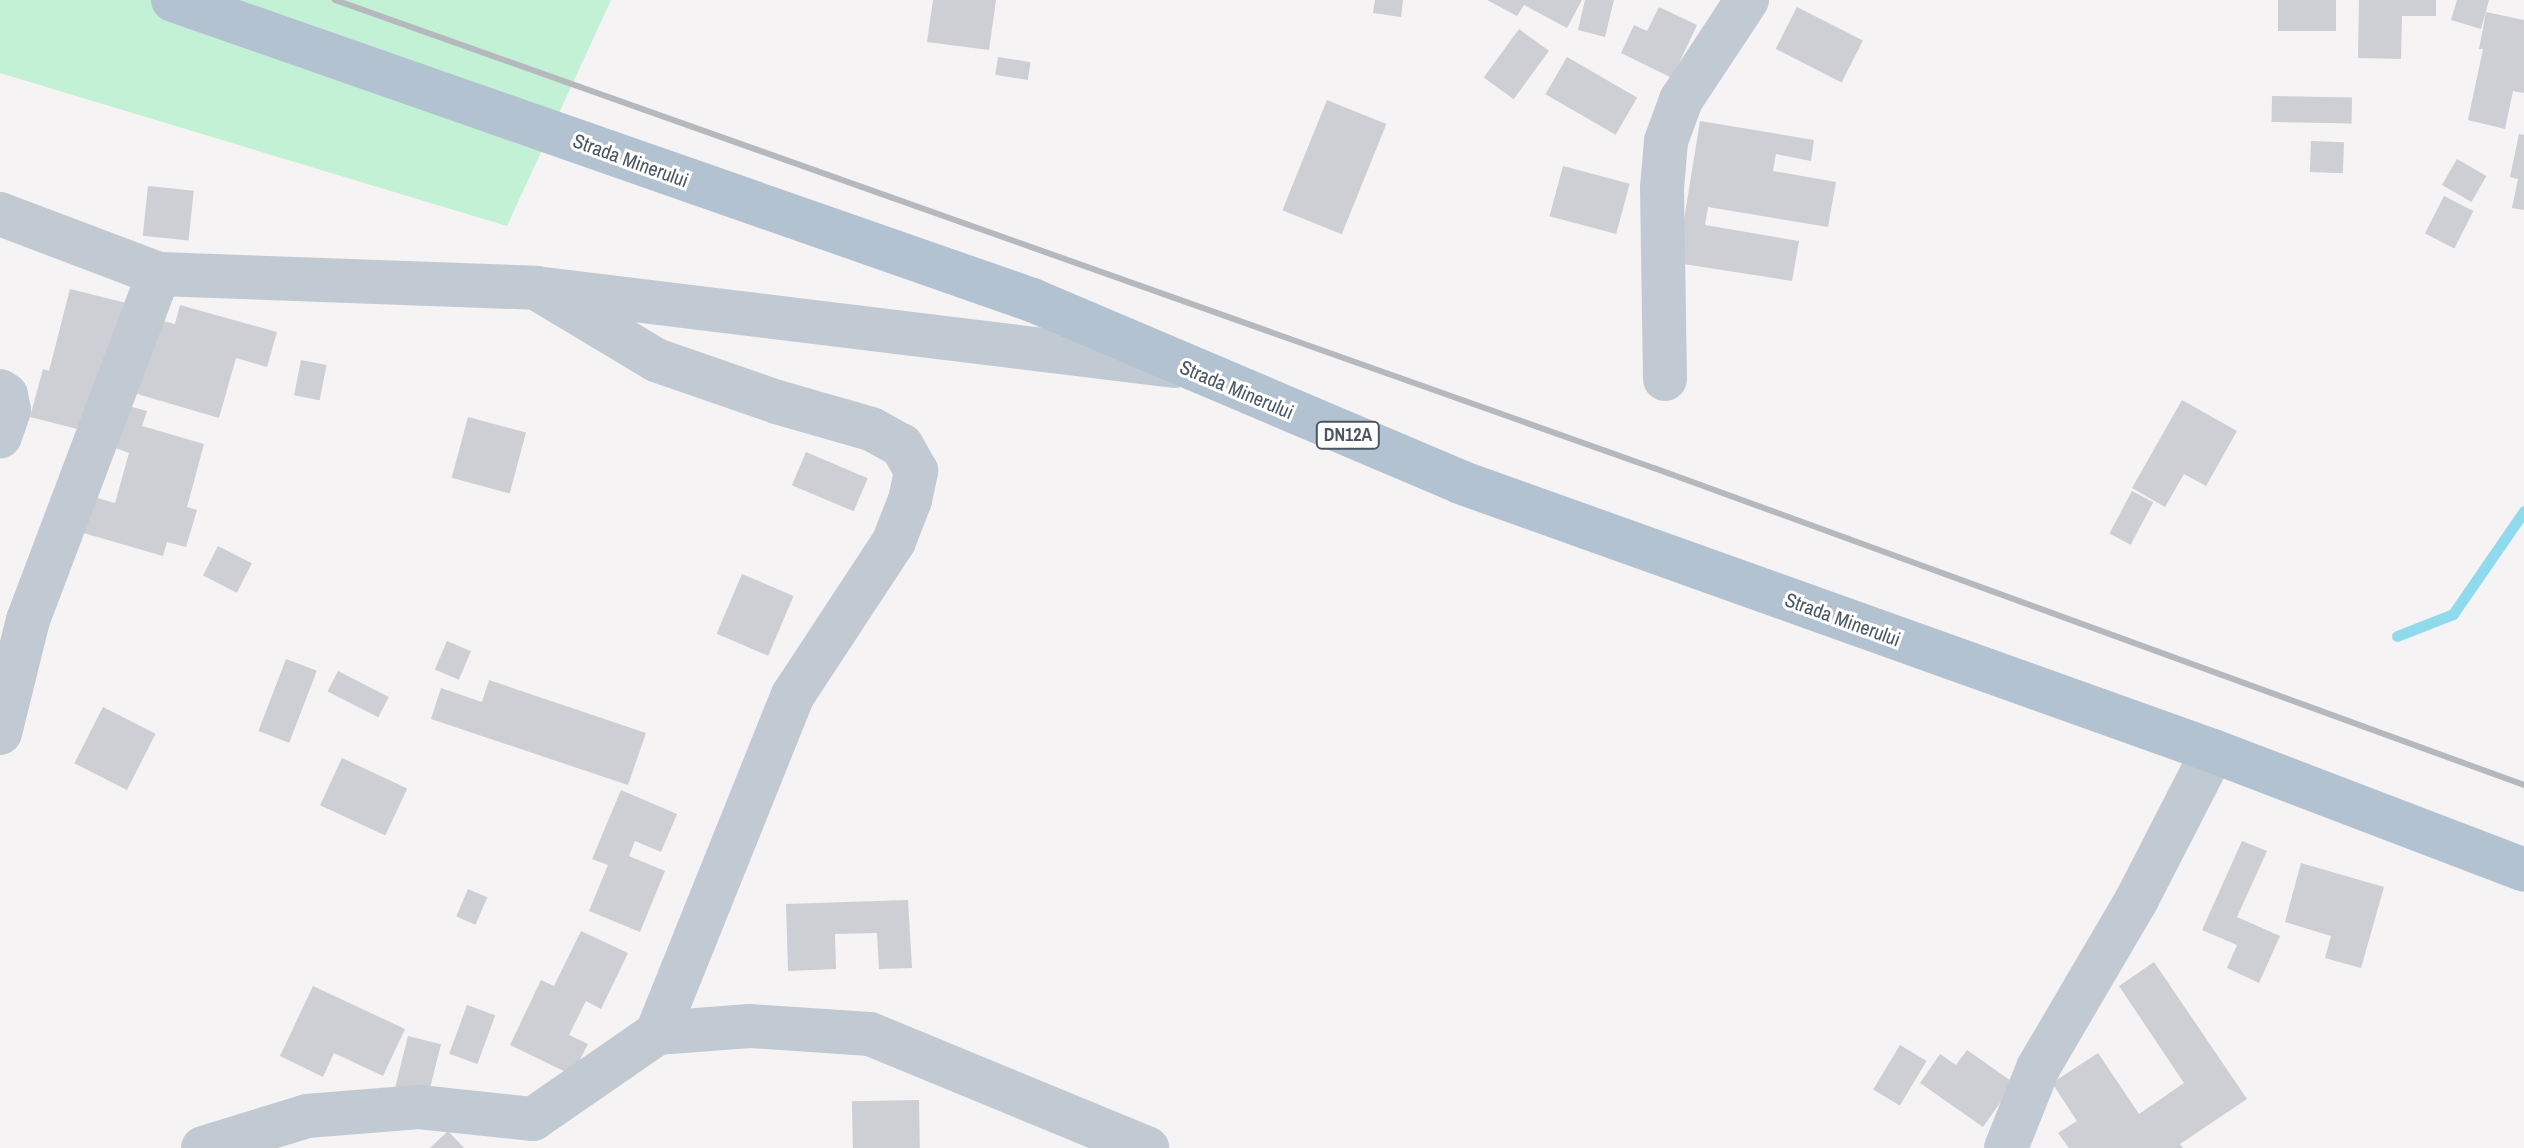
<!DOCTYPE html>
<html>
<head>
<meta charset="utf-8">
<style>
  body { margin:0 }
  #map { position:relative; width:2524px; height:1148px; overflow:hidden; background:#f5f3f3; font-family:"Archivo Narrow",sans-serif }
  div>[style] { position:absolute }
  .green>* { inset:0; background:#c3f1d5 }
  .stream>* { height:11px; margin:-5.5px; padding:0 5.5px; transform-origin:5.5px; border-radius:5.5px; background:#90daee }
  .building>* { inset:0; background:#cdcfd5; transform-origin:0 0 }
  .street>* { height:44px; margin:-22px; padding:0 22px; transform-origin:22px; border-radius:22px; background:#c1cad2 }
  .primary>* { height:44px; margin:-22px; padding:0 22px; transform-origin:22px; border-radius:22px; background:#b3c2d1 }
  .rail>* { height:6px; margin:-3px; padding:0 3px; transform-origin:3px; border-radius:3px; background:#b5b8bd }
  span { translate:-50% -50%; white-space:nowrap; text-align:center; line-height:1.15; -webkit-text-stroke:6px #fff; paint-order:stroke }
  .shield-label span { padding:2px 6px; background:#fff; border:2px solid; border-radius:6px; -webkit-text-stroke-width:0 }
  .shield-label { font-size:18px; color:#4a5661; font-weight:700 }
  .street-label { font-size:20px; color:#4a5661 }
</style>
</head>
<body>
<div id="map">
  <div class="green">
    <i style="clip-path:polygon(0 0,611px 0,507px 226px,0 73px)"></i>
  </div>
  <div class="stream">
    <i style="left:2397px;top:636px;width:60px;rotate:-21.4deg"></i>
    <i style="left:2453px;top:614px;width:125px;rotate:-55.4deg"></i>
  </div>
  <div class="building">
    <i style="clip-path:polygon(933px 0,996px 0,989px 50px,927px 42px)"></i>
    <i style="clip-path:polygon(1375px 0,1403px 0,1401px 17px,1373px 13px)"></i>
    <i style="clip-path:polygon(1487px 0,1582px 0,1567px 28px,1524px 5px,1517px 16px)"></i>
    <i style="clip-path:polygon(1585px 0,1614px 0,1605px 37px,1578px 30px)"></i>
    <i style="left:2278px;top:0;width:58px;height:31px"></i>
    <i style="clip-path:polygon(2359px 0,2436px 0,2436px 16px,2402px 16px,2401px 59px,2358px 58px)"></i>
    <i style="clip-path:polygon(2457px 0,2489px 0,2481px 29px,2451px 20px)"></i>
    <i style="clip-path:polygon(1659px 7px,1697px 25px,1672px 78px,1621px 53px,1634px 25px,1647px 31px)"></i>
    <i style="left:1797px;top:7px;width:74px;height:47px;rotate:27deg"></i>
    <i style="clip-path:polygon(2486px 12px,2524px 20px,2524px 93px,2513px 91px,2505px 129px,2468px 120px,2483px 49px,2479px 49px)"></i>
    <i style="left:1519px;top:29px;width:37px;height:60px;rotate:36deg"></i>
    <i style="left:998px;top:57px;width:33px;height:18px;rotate:9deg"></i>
    <i style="left:1567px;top:57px;width:81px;height:43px;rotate:30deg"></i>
    <i style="left:2272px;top:96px;width:80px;height:26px;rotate:1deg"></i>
    <i style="left:1327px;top:100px;width:64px;height:119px;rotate:22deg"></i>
    <i style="clip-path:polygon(1700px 121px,1814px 140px,1811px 161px,1776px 154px,1773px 171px,1836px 182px,1828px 227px,1708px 207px,1705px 225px,1799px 241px,1792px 281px,1677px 263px)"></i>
    <i style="clip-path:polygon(2519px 134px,2524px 135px,2524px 210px,2512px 208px,2518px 179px,2510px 177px)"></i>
    <i style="left:2311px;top:141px;width:33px;height:31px;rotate:2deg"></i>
    <i style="left:2457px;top:159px;width:34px;height:30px;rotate:30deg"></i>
    <i style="left:1563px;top:166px;width:69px;height:52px;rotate:15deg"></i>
    <i style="left:148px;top:186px;width:46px;height:50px;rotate:6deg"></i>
    <i style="left:2444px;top:196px;width:33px;height:42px;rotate:27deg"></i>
    <i style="clip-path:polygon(70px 289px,126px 303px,93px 433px,30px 417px,43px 369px,49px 371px)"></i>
    <i style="clip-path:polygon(180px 305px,277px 332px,267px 367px,236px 358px,219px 418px,134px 393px,155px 319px,175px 324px)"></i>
    <i style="left:301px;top:360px;width:26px;height:36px;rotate:11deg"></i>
    <i style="clip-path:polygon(2182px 400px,2237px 431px,2206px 486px,2184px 474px,2165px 507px,2132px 488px)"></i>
    <i style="clip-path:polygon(125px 405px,147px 411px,142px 426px,204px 444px,187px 507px,197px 510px,186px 547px,167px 542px,163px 556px,80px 532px,90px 496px,115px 503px,129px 453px,113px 447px)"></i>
    <i style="left:468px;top:417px;width:60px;height:63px;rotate:15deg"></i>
    <i style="left:806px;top:452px;width:67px;height:36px;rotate:23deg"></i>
    <i style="left:2132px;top:491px;width:24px;height:48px;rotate:28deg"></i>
    <i style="left:218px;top:546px;width:38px;height:33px;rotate:27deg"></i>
    <i style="left:742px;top:574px;width:56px;height:65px;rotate:23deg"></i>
    <i style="left:447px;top:641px;width:26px;height:31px;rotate:23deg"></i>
    <i style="left:286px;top:659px;width:33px;height:77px;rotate:21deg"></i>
    <i style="left:338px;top:671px;width:57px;height:23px;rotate:27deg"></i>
    <i style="clip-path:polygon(489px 680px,646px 733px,628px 785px,431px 719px,441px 688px,482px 702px)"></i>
    <i style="left:103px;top:707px;width:59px;height:63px;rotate:27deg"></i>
    <i style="left:342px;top:758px;width:72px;height:52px;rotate:25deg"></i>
    <i style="clip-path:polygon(621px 790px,677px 814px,661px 852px,635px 841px,629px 856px,665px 871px,640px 932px,589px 911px,608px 865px,592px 859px)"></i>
    <i style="clip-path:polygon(2242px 841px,2267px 851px,2237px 917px,2280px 936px,2259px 983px,2227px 968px,2237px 945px,2202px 930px)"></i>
    <i style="clip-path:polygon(2301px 863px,2384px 887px,2361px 968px,2325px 958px,2331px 936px,2285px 922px)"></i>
    <i style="left:468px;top:889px;width:21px;height:30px;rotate:23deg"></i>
    <i style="clip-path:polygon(908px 900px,912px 968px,879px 969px,877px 933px,835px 934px,836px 969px,788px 971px,786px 904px)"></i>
    <i style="clip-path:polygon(581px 931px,628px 953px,601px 1009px,586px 1001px,569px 1035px,588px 1044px,572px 1075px,510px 1045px,541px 980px,554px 986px)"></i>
    <i style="clip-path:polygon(2154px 962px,2247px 1099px,2180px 1144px,2183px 1148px,2069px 1148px,2058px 1133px,2077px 1121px,2052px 1083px,2098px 1053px,2139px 1114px,2184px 1083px,2119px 986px)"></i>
    <i style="clip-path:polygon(313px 986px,405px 1029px,383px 1076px,334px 1053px,323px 1077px,280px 1056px)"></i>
    <i style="left:467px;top:1005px;width:30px;height:52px;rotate:20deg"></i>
    <i style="left:408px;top:1036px;width:34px;height:62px;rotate:14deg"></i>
    <i style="left:1900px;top:1045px;width:31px;height:52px;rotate:31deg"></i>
    <i style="clip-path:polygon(1967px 1050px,2014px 1083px,1983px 1127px,1920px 1083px,1940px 1054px,1956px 1065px)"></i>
    <i style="left:919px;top:1100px;width:48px;height:67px;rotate:89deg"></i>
    <i style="clip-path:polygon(448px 1131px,464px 1148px,430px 1148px)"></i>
  </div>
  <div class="street">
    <i style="left:0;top:214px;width:170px;rotate:20.7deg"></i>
    <i style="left:1665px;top:379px;width:191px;rotate:-90.9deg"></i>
    <i style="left:1662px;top:188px;width:47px;rotate:-85.1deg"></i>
    <i style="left:1666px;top:141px;width:44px;rotate:-69.9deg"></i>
    <i style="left:1681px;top:100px;width:120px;rotate:-56.6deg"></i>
    <i style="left:0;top:391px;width:7px;rotate:34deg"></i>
    <i style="left:6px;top:395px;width:15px;rotate:79deg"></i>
    <i style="left:9px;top:410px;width:28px;rotate:109deg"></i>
    <i style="left:0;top:733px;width:116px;rotate:-76.1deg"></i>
    <i style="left:28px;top:620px;width:370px;rotate:-69.3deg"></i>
    <i style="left:159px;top:274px;width:377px;rotate:2.1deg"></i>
    <i style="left:536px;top:288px;width:643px;rotate:6.97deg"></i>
    <i style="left:657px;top:1033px;width:93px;rotate:-4.3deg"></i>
    <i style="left:750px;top:1026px;width:120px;rotate:3.8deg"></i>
    <i style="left:870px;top:1034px;width:300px;rotate:22.4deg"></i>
    <i style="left:203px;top:1148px;width:109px;rotate:-17.1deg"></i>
    <i style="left:307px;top:1116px;width:112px;rotate:-4.6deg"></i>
    <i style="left:419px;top:1107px;width:115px;rotate:6deg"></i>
    <i style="left:533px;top:1119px;width:151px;rotate:-34.7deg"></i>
    <i style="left:657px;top:1033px;width:364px;rotate:-68.1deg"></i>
    <i style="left:793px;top:695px;width:184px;rotate:-56.7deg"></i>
    <i style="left:894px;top:541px;width:44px;rotate:-68.7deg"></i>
    <i style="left:910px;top:500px;width:30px;rotate:-78deg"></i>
    <i style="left:916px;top:471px;width:29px;rotate:-119deg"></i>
    <i style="left:902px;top:446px;width:35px;rotate:-151deg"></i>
    <i style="left:871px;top:429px;width:98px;rotate:-164deg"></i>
    <i style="left:777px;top:402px;width:128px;rotate:-160.9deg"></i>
    <i style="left:656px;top:360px;width:140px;rotate:-149deg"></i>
    <i style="left:2006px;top:1148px;width:86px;rotate:-68.2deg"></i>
    <i style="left:2038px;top:1068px;width:196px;rotate:-59.6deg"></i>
    <i style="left:2137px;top:899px;width:166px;rotate:-62.8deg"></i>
  </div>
  <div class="primary">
    <i style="left:173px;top:0;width:910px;rotate:19.25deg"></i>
    <i style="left:1032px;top:300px;width:465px;rotate:23deg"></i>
    <i style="left:1460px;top:482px;width:800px;rotate:19.66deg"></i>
    <i style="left:2213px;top:751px;width:333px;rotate:20.9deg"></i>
  </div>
  <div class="rail">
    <i style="left:335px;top:0;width:1400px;rotate:19.54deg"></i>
    <i style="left:1654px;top:468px;width:926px;rotate:20.02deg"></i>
  </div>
  <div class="shield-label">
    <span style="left:1348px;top:435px">DN12A</span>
  </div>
  <div class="street-label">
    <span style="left:631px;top:160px;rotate:20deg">Strada Minerului</span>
    <span style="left:1237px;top:389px;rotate:23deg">Strada Minerului</span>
    <span style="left:1843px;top:619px;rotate:20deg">Strada Minerului</span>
  </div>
</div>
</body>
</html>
